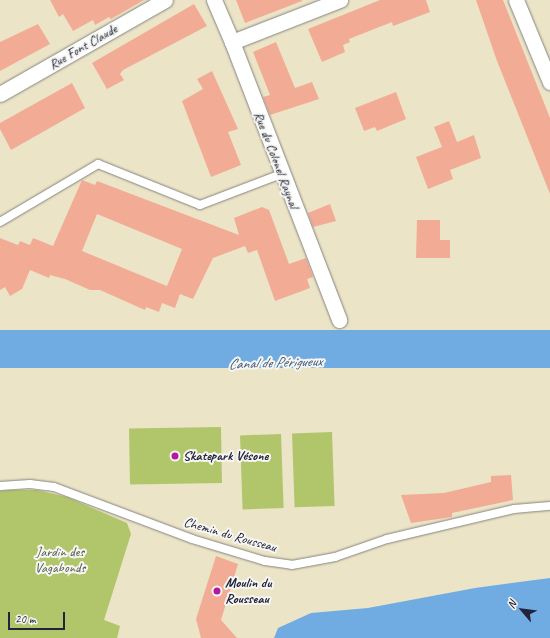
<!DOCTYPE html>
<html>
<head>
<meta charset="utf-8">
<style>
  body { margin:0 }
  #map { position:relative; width:550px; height:638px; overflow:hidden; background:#ebe4c6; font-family:Caveat,sans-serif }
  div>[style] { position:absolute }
  .green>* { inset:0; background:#b1c66a; transform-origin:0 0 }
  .water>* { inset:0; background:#70ace1; transform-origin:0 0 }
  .building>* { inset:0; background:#f2ac96 }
  .roads { filter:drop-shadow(0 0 1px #868380) drop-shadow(0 0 1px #868380) }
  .lane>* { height:8px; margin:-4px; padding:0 4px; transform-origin:4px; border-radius:4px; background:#fff }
  .street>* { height:15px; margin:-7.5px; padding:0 7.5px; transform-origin:7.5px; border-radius:7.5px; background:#fff }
  .dots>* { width:11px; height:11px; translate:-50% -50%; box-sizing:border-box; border:2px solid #f6f6f2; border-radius:50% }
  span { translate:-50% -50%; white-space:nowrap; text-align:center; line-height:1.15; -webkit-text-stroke:4px #f6f6f2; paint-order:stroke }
  .street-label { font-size:14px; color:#22223b }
  .poi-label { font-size:14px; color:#22223b; font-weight:700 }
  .left { translate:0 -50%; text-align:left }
  .park-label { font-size:14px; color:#545b4b }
  .water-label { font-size:15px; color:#41597d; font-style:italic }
  .north { position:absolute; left:502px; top:590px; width:40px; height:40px; -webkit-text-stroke:3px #f6f6f2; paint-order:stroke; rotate:298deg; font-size:11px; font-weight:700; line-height:16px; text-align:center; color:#22223b }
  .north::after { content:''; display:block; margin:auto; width:14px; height:18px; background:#22223b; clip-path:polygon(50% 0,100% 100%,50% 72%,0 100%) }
  .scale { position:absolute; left:8px; top:612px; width:57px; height:18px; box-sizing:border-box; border:2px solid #22223b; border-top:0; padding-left:5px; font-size:12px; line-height:14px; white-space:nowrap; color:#22223b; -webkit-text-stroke:3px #f6f6f2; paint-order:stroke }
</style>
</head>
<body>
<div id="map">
  <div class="green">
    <i style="left:221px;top:427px;width:56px;height:92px;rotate:89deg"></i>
    <i style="left:332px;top:432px;width:74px;height:40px;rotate:88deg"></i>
    <i style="left:281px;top:434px;width:74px;height:41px;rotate:88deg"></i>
    <i style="clip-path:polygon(11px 490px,37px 490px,67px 497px,127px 523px,131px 534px,104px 620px,120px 626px,117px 638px,0 638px,0 491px)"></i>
  </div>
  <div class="water">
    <i style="left:550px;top:330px;width:38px;height:550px;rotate:90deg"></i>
    <i style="clip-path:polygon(550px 578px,550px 638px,274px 638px,278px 628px,311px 613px,368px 608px,475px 588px)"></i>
  </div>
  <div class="building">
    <i style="clip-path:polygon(50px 0,144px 0,111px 19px,109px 17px,95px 25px,93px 20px,73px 31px,63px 14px,59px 17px)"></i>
    <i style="clip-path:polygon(236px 0,302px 0,302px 1px,245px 23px)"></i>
    <i style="clip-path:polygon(380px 0,426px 0,430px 12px,393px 26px,392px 22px,349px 39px,350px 42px,343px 45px,345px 52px,322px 62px,308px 29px)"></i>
    <i style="clip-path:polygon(476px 0,503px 0,550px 118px,550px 194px,497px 61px)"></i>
    <i style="clip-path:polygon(194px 4px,207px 26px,123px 70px,120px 74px,124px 80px,107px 89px,92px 63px)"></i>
    <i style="clip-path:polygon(38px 24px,50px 44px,0 71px,0 42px)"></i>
    <i style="clip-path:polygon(276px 42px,295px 88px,312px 82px,319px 99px,270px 115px,263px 97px,270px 95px,253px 52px)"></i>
    <i style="clip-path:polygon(212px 71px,238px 129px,228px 132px,241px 165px,211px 177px,182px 101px,203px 89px,197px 79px)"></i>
    <i style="clip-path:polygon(72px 83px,85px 108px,11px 150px,0 129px,0 123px)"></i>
    <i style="clip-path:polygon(396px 92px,406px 119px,377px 131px,375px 127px,364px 131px,355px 108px)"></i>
    <i style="clip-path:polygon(449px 121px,457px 142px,474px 135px,481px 158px,450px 170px,453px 179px,428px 189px,416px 157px,442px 147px,434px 127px)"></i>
    <i style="clip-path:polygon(evenodd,82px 180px,95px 185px,97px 181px,239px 235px,234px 218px,262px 207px,269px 210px,289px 264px,306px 258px,313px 277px,307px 279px,310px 288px,275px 301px,257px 250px,248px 253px,245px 246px,213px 258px,193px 299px,180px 294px,175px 308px,162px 303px,159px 312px,146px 307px,145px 310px,100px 290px,90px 290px,65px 279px,50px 275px,49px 278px,30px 270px,22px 289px,10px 296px,5px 287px,0 290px,0 238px,18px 245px,20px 241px,30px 245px,33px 238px,53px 246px,82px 180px,97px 214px,182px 249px,167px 286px,82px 251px,97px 214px)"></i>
    <i style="clip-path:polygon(330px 204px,336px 221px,313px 227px,308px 213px)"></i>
    <i style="clip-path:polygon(417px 220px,440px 220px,440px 240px,450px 240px,450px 258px,416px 258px)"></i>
    <i style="clip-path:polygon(511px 475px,513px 500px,452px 513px,452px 517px,411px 523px,401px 495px,444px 493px,491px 482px,491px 476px)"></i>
    <i style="clip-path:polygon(216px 556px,238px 564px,221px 620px,237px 638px,201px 638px,196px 619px)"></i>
  </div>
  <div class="roads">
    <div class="lane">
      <i style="left:0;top:222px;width:114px;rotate:-30.6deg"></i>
      <i style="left:98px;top:164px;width:110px;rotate:21.9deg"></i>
      <i style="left:200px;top:205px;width:87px;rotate:-20.9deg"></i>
      <i style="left:0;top:486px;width:30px;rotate:-4deg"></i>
      <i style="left:30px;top:484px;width:24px;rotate:7deg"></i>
      <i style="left:54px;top:487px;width:147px;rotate:20.6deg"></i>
      <i style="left:192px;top:539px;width:76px;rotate:16.8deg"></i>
      <i style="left:265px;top:561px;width:27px;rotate:8deg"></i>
      <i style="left:292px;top:565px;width:44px;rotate:-10.5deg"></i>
      <i style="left:335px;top:557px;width:55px;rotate:-19.1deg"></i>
      <i style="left:387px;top:539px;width:130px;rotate:-13.3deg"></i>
      <i style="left:514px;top:509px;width:36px;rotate:-5deg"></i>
    </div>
    <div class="street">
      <i style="left:214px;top:0;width:46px;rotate:66.8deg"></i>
      <i style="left:232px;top:42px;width:298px;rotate:68.9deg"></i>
      <i style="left:516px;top:0;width:89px;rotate:67.5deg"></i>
      <i style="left:232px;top:42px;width:116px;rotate:-21.3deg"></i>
      <i style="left:0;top:94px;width:190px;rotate:-29.7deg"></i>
    </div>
  </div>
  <div class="dots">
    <i style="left:175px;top:456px;background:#b5179e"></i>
    <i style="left:217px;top:591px;background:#b5179e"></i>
  </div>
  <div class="street-label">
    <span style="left:83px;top:47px;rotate:-30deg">Rue Font Claude</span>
    <span style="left:276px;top:160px;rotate:69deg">Rue du Colonel Raynal</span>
    <span style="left:230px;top:535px;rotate:16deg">Chemin du Rousseau</span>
  </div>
  <div class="poi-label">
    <span class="left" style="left:183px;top:456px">Skatepark Vésone</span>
    <span class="left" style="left:225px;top:591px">Moulin du<br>Rousseau</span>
  </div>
  <div class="park-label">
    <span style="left:60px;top:560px">Jardin des<br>Vagabonds</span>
  </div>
  <div class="water-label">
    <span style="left:275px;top:363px;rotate:-2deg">Canal de Périgueux</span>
  </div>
  <div class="north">N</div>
  <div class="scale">20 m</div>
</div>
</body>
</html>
